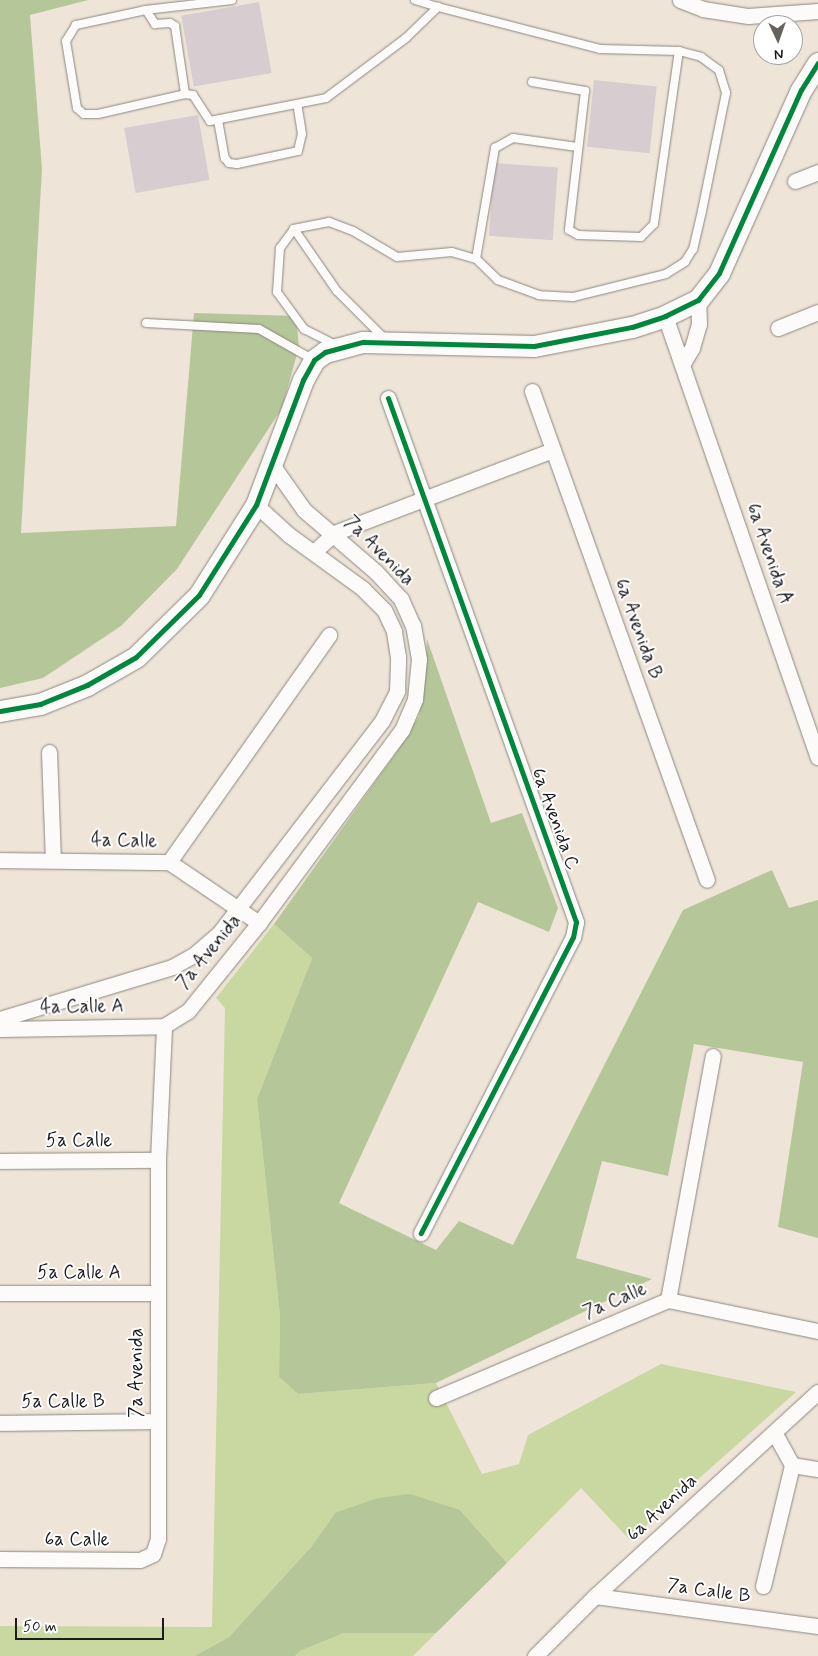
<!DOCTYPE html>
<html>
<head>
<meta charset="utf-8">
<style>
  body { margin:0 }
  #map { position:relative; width:818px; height:1656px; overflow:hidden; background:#eee5d8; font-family:Mynerve,sans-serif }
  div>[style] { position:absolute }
  .green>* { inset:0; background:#c9d7a0 }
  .forest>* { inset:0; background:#b5c799 }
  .building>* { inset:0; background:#d7cccf; transform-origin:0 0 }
  .roads { filter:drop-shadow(0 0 1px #8c8781) drop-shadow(0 0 1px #8c8781) }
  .lane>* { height:8px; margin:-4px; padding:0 4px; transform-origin:4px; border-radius:4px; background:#fcfbf9 }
  .street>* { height:15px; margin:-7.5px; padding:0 7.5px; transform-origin:7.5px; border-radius:7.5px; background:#fcfbf9 }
  .secondary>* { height:21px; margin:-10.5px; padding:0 10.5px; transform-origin:10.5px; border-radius:10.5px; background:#fcfbf9 }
  .cycleway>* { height:5px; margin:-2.5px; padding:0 2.5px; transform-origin:2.5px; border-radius:2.5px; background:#00873e }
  span { translate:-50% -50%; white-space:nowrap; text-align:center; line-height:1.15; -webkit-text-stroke:4px #fff; paint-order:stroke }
  .street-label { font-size:19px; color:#1c1c1c }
  .north { position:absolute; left:753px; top:15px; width:50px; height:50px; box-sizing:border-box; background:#fff; border:1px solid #a4a4a4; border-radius:50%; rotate:177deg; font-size:14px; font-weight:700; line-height:20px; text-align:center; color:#1c1c1c }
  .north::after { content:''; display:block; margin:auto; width:18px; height:22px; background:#66625e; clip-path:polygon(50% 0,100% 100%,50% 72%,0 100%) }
  .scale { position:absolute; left:15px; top:1618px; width:149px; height:22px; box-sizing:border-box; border:2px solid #1c1c1c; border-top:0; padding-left:6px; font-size:15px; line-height:18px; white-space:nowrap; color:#1c1c1c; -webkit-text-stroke:4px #fff; paint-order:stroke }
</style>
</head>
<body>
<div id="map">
  <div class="green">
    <i style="clip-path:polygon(274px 924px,312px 958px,257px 1099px,280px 1316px,279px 1377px,298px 1394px,436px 1383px,482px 1474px,519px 1464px,528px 1435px,661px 1364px,796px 1392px,630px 1540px,581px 1488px,507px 1563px,460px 1510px,335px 1513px,311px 1547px,229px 1637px,195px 1656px,0 1656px,0 1626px,212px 1627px,225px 1008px,216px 998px)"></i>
    <i style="clip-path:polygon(390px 1631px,436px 1633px,413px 1656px,295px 1656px,300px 1651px,344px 1633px)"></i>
  </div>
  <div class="forest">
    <i style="clip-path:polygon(0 0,88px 0,30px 15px,42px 169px,21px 533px,176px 526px,194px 313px,296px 316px,299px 347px,282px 408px,177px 569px,121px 626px,43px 678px,0 688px)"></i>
    <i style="clip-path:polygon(427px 639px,491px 823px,522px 813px,558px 908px,549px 932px,478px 902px,339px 1203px,436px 1250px,459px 1221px,513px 1245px,683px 910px,772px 870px,789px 908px,818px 900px,818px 1238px,778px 1227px,803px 1062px,694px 1044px,668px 1176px,602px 1161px,576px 1258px,652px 1279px,436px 1383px,298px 1394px,279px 1377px,280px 1316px,257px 1099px,312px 958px,274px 924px,398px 750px,419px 716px,425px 679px)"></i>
    <i style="clip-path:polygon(410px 1494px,460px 1510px,507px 1563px,436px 1633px,344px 1633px,300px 1651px,295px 1656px,195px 1656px,229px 1637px,311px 1547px,335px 1513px,378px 1498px)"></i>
  </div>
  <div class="building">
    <i style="left:259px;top:2px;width:72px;height:79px;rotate:80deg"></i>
    <i style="left:594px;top:80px;width:63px;height:67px;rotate:6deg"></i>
    <i style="left:198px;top:115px;width:66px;height:75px;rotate:80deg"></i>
    <i style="left:494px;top:163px;width:64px;height:73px;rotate:4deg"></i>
  </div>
  <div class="roads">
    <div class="lane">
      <i style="left:232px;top:0;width:87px;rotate:173.4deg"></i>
      <i style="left:146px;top:10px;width:72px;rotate:167.9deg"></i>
      <i style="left:76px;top:25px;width:19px;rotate:122deg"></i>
      <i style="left:66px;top:41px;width:68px;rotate:80.7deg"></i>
      <i style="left:77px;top:108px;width:9px;rotate:41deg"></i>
      <i style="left:84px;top:114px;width:14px"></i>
      <i style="left:98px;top:114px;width:89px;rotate:-12.9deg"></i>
      <i style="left:185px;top:94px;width:8px;rotate:7deg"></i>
      <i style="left:193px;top:95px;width:31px;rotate:57deg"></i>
      <i style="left:210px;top:121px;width:118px;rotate:-11.2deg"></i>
      <i style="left:326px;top:98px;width:100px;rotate:-36.9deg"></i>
      <i style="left:406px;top:38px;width:45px;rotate:-44.1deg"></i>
      <i style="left:438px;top:7px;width:167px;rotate:14.5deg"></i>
      <i style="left:600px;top:49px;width:79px;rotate:1.5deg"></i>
      <i style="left:679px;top:51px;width:23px;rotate:15deg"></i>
      <i style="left:701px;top:57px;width:22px;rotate:36deg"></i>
      <i style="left:719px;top:70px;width:24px;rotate:73deg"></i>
      <i style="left:726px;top:93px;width:120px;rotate:101.5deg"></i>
      <i style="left:702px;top:211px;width:39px;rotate:103deg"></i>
      <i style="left:693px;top:249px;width:15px;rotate:122deg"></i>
      <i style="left:685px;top:262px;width:22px;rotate:148deg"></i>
      <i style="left:666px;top:274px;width:96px;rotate:166.1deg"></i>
      <i style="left:573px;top:297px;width:34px;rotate:-177deg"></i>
      <i style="left:539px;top:295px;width:44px;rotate:-159.9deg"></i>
      <i style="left:498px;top:280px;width:30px;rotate:-136deg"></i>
      <i style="left:476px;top:259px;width:25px;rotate:-164deg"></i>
      <i style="left:452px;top:252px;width:55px;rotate:174.8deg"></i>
      <i style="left:397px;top:257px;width:51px;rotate:-149.4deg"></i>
      <i style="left:353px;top:231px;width:26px;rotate:-159deg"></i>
      <i style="left:329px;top:222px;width:36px;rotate:169deg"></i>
      <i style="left:294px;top:229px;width:24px;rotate:126deg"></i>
      <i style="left:280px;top:248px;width:44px;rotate:93.9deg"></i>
      <i style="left:277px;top:292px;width:46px;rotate:53.9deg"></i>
      <i style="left:304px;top:329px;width:34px;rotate:27deg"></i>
      <i style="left:415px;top:0;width:24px;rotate:17deg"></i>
      <i style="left:146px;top:10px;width:17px;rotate:57deg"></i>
      <i style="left:155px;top:24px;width:15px;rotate:-4deg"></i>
      <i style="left:170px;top:23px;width:6px;rotate:31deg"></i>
      <i style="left:175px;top:26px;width:69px;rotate:81.6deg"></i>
      <i style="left:532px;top:82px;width:54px;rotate:9.6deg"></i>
      <i style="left:585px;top:91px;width:140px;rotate:96.6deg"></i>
      <i style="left:569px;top:230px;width:10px;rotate:29deg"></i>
      <i style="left:578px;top:235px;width:63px;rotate:1.8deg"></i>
      <i style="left:641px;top:237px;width:18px;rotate:-45deg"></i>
      <i style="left:654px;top:224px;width:175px;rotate:-81.8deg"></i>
      <i style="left:218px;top:120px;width:39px;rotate:80deg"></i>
      <i style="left:225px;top:158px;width:6px;rotate:51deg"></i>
      <i style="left:229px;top:163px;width:8px;rotate:7deg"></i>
      <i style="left:237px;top:164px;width:62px;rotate:-12deg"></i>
      <i style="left:298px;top:151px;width:17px;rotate:-77deg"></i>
      <i style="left:302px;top:134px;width:30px;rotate:-99deg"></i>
      <i style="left:294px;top:229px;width:75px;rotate:55.3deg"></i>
      <i style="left:337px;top:291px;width:68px;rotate:45deg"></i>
      <i style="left:476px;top:259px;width:113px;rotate:-80.3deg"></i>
      <i style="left:495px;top:148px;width:21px;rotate:-29deg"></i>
      <i style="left:513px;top:138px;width:65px;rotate:8deg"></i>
      <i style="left:146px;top:323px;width:113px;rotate:3deg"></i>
      <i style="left:259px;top:329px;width:61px;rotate:29.5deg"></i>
    </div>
    <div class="street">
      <i style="left:680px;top:0;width:25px;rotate:21deg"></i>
      <i style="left:703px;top:9px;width:46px;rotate:8.8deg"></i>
      <i style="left:748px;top:16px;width:70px;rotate:-4.1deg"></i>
      <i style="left:795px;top:181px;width:25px;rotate:-21deg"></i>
      <i style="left:665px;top:316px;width:467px;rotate:70.9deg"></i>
      <i style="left:778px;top:328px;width:43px;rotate:-21.8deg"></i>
      <i style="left:682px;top:365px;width:20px;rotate:-60deg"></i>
      <i style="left:692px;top:348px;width:25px;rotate:-74deg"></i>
      <i style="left:699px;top:324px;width:24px;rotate:-92deg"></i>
      <i style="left:532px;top:391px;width:519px;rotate:70.31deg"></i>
      <i style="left:388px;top:398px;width:557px;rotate:70.26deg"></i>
      <i style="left:576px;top:922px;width:15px;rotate:101deg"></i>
      <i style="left:573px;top:937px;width:333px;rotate:117.2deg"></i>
      <i style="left:315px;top:551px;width:26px;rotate:-43deg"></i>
      <i style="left:334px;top:533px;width:234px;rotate:-20.8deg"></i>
      <i style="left:49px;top:752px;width:107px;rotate:87.9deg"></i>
      <i style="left:0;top:860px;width:169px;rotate:0.7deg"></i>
      <i style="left:169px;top:862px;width:109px;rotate:34.1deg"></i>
      <i style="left:169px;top:862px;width:278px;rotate:-54.8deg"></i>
      <i style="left:0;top:1019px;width:180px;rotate:-16.8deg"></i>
      <i style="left:172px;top:967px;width:26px;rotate:-29deg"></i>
      <i style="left:195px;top:954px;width:33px;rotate:-41deg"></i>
      <i style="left:220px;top:932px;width:266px;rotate:-52.5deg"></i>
      <i style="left:382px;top:721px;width:34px;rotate:-63deg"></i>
      <i style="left:397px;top:691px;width:34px;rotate:-88deg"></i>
      <i style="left:398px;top:657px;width:26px;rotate:-99deg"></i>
      <i style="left:394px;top:631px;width:23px;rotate:-115deg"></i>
      <i style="left:384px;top:610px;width:31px;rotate:-135deg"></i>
      <i style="left:362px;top:588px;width:90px;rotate:-144deg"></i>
      <i style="left:289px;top:535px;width:45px;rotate:-137.7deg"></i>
      <i style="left:164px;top:1026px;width:28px;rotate:-32deg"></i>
      <i style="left:188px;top:1011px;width:113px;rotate:-51.1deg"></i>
      <i style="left:259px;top:923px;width:240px;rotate:-53.5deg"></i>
      <i style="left:402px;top:730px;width:34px;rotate:-67deg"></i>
      <i style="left:415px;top:699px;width:40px;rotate:-84.3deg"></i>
      <i style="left:419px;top:659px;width:34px;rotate:-100deg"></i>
      <i style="left:413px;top:626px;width:30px;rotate:-114deg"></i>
      <i style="left:401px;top:599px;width:37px;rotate:-133deg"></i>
      <i style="left:376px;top:572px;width:95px;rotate:-139.3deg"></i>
      <i style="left:304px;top:510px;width:54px;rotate:-125.2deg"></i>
      <i style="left:0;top:1029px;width:164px;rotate:-1deg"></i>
      <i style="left:0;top:1161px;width:158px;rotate:-0.4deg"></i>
      <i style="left:0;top:1293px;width:157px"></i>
      <i style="left:668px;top:1300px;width:248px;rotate:-79.6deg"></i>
      <i style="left:436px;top:1398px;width:252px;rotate:-22.9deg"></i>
      <i style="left:668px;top:1300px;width:153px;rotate:11.7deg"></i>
      <i style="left:0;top:1423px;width:157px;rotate:-0.7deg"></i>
      <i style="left:775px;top:1434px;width:35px;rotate:61deg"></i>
      <i style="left:792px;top:1465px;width:26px;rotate:9deg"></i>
      <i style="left:0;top:1559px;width:140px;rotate:0.4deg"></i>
      <i style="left:140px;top:1560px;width:14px;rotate:-25deg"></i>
      <i style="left:153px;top:1554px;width:16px;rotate:-72deg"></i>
      <i style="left:158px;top:1539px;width:379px;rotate:-90deg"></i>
      <i style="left:158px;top:1160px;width:134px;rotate:-87.4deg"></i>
      <i style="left:763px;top:1586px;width:124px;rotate:-76.5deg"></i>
      <i style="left:595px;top:1596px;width:225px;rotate:7.7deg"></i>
      <i style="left:535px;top:1656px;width:85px;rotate:-45deg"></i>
      <i style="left:595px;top:1596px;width:302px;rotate:-42.5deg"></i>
    </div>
    <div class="secondary">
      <i style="left:0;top:711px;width:41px;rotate:-9.9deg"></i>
      <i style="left:40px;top:704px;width:51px;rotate:-22deg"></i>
      <i style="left:87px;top:685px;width:56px;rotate:-29.7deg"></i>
      <i style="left:136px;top:657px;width:88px;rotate:-44.5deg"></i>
      <i style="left:199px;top:595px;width:107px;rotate:-57.7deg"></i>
      <i style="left:256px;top:505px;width:134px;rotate:-69.4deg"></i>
      <i style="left:303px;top:380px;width:23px;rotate:-61deg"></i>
      <i style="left:314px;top:360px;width:14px;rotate:-36deg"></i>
      <i style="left:325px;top:352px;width:39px;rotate:-15deg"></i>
      <i style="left:363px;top:342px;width:171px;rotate:1.3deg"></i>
      <i style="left:534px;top:346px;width:100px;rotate:-11deg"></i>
      <i style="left:632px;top:327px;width:35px;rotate:-18deg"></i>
      <i style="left:665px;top:316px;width:37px;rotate:-26deg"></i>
      <i style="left:698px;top:300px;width:34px;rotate:-52deg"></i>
      <i style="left:719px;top:273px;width:201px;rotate:-65.9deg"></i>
      <i style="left:801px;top:90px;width:32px;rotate:-58deg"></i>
    </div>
  </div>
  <div class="cycleway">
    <i style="left:388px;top:398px;width:557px;rotate:70.26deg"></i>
    <i style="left:576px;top:922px;width:15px;rotate:101deg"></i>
    <i style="left:573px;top:937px;width:333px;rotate:117.2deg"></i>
    <i style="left:0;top:711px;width:41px;rotate:-9.9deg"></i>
    <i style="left:40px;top:704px;width:51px;rotate:-22deg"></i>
    <i style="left:87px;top:685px;width:56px;rotate:-29.7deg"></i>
    <i style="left:136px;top:657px;width:88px;rotate:-44.5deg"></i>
    <i style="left:199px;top:595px;width:107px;rotate:-57.7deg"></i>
    <i style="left:256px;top:505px;width:134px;rotate:-69.4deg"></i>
    <i style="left:303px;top:380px;width:23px;rotate:-61deg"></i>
    <i style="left:314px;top:360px;width:14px;rotate:-36deg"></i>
    <i style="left:325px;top:352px;width:39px;rotate:-15deg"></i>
    <i style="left:363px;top:342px;width:171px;rotate:1.3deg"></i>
    <i style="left:534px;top:346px;width:100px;rotate:-11deg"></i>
    <i style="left:632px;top:327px;width:35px;rotate:-18deg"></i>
    <i style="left:665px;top:316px;width:37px;rotate:-26deg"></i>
    <i style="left:698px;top:300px;width:34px;rotate:-52deg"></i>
    <i style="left:719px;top:273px;width:201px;rotate:-65.9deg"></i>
    <i style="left:801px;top:90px;width:32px;rotate:-58deg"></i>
  </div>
  <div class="street-label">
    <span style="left:379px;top:551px;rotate:45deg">7a Avenida</span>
    <span style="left:769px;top:554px;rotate:71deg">6a Avenida A</span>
    <span style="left:638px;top:629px;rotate:70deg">6a Avenida B</span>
    <span style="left:555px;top:819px;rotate:70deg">6a Avenida C</span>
    <span style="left:124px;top:841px;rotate:1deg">4a Calle</span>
    <span style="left:209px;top:952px;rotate:-51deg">7a Avenida</span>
    <span style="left:82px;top:1007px;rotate:-1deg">4a Calle A</span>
    <span style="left:79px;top:1141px">5a Calle</span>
    <span style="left:79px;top:1273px">5a Calle A</span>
    <span style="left:615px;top:1301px;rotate:-23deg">7a Calle</span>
    <span style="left:137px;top:1373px;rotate:-90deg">7a Avenida</span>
    <span style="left:63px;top:1402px">5a Calle B</span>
    <span style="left:662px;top:1508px;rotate:-43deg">6a Avenida</span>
    <span style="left:77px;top:1540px">6a Calle</span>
    <span style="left:709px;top:1591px;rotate:8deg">7a Calle B</span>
  </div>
  <div class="north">N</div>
  <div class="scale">50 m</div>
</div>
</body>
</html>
